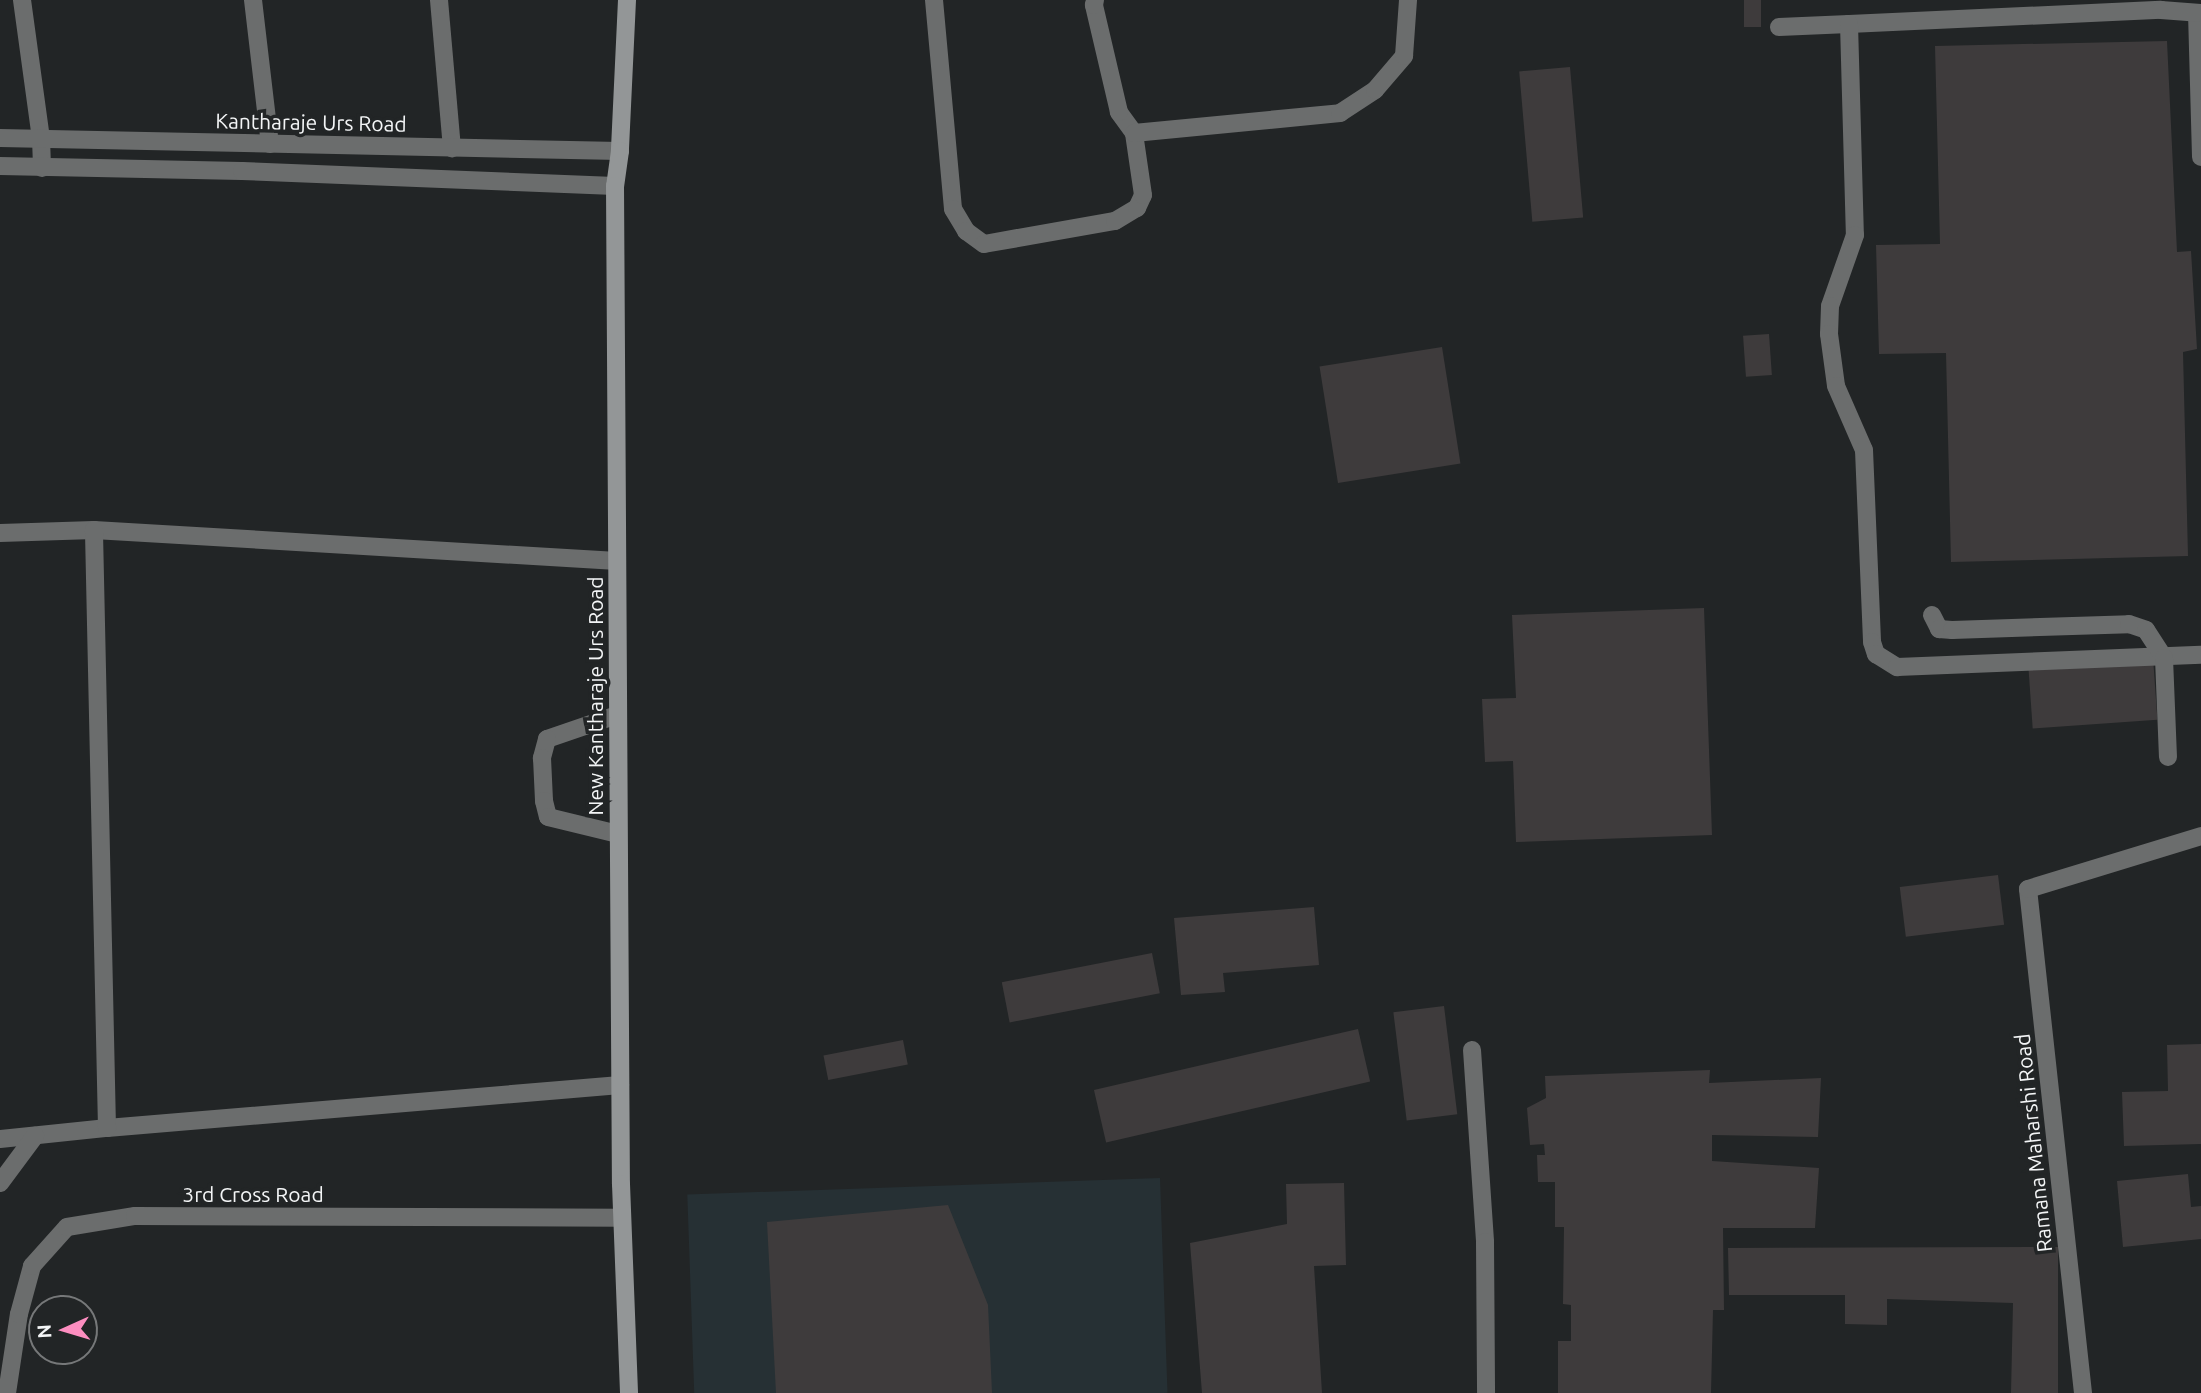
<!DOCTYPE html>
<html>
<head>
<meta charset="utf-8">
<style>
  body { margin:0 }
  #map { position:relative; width:2201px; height:1393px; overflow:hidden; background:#222526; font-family:Ubuntu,sans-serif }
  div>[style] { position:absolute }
  .built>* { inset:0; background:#263034; transform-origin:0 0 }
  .building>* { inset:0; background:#3e3b3c; transform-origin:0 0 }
  .service>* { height:18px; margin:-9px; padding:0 9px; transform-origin:9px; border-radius:9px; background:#6b6d6d }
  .minor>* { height:18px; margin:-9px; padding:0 9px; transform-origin:9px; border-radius:9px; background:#6b6d6d }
  .tertiary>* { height:18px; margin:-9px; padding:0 9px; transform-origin:9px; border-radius:9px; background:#6b6d6d }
  .secondary>* { height:18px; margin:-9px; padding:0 9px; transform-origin:9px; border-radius:9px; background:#939697 }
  span { translate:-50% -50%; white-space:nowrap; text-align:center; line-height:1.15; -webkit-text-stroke:7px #222526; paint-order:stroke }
  .street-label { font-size:21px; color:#f3f5f6 }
  .north { position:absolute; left:28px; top:1295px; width:70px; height:70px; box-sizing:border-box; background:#222526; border:2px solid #767879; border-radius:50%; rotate:266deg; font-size:19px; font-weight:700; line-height:28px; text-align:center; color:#f3f5f6 }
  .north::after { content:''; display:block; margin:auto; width:24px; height:32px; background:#fd8ec0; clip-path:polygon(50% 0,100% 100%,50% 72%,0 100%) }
</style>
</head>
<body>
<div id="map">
  <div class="built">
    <i style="left:1160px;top:1178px;width:215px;height:473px;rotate:88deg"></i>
  </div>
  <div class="building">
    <i style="left:1744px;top:0;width:17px;height:27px"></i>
    <i style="clip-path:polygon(2167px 41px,2177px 252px,2191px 251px,2197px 349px,2183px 352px,2188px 556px,1951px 562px,1946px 353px,1879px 354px,1876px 245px,1940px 244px,1935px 46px)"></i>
    <i style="left:1570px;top:67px;width:151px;height:51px;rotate:85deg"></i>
    <i style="left:1769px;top:334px;width:41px;height:26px;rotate:86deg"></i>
    <i style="left:1442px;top:347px;width:118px;height:124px;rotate:81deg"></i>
    <i style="clip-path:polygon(1704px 608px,1712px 835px,1516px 842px,1513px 761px,1485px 762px,1482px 699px,1516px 698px,1512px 615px)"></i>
    <i style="left:2153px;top:657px;width:63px;height:125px;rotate:86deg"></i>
    <i style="left:1998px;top:875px;width:50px;height:99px;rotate:83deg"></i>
    <i style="clip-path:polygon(1314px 907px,1319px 965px,1223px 973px,1225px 992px,1181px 995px,1174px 918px)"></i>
    <i style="left:1152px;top:953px;width:41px;height:153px;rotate:79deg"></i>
    <i style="left:1444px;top:1006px;width:109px;height:51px;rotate:83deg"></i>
    <i style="left:1358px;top:1029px;width:54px;height:271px;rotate:77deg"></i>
    <i style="left:903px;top:1040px;width:25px;height:81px;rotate:79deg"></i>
    <i style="clip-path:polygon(2201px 1044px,2201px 1144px,2124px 1146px,2122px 1092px,2168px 1091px,2167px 1045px)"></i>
    <i style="clip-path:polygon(1710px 1070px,1709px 1083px,1821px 1078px,1818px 1137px,1712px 1135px,1712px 1161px,1819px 1168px,1815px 1228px,1723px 1228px,1724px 1310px,1713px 1310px,1711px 1393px,1558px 1393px,1558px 1341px,1571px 1341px,1571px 1305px,1563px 1304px,1564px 1227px,1555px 1227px,1555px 1182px,1538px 1182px,1537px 1155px,1545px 1155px,1544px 1144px,1530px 1145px,1527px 1108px,1546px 1098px,1545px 1076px)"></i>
    <i style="clip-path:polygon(2188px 1174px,2191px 1207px,2201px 1206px,2201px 1239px,2123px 1247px,2117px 1181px)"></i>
    <i style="clip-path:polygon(1344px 1183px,1346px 1265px,1314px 1266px,1322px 1393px,1202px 1393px,1190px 1243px,1287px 1224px,1286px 1184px)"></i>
    <i style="clip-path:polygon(948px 1205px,988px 1305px,992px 1393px,776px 1393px,767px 1222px)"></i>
    <i style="clip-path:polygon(2058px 1247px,2058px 1393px,2011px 1393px,2013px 1303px,1887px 1299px,1887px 1325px,1845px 1324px,1845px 1295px,1729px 1295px,1728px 1248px)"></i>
  </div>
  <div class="service">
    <i style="left:2197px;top:13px;width:144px;rotate:88.4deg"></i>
    <i style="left:1849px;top:24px;width:312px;rotate:-2.6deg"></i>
    <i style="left:2161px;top:10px;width:40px;rotate:4.3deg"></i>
    <i style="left:1779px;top:27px;width:70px;rotate:-2.5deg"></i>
    <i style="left:1849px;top:24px;width:211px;rotate:88.4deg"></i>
    <i style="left:1855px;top:235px;width:75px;rotate:109.4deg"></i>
    <i style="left:1830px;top:306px;width:28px;rotate:92deg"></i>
    <i style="left:1829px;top:334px;width:52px;rotate:82.3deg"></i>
    <i style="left:1836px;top:386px;width:70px;rotate:66.4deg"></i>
    <i style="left:1864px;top:450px;width:192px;rotate:87.6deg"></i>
    <i style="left:1872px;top:642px;width:13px;rotate:72deg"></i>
    <i style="left:1876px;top:654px;width:25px;rotate:32deg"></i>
    <i style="left:1897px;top:667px;width:304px;rotate:-2.3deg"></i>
    <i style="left:1932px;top:615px;width:16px;rotate:63deg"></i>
    <i style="left:1939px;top:629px;width:13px;rotate:4deg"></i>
    <i style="left:1952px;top:630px;width:177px;rotate:-1.9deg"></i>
    <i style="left:2129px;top:624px;width:18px;rotate:19deg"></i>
    <i style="left:2146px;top:630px;width:33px;rotate:57deg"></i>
    <i style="left:2164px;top:658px;width:99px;rotate:87.7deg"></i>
    <i style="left:617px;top:715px;width:74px;rotate:161.1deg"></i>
    <i style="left:547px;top:739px;width:20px;rotate:105deg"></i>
    <i style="left:542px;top:758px;width:43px;rotate:87.3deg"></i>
    <i style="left:544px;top:801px;width:16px;rotate:76deg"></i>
    <i style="left:548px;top:817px;width:72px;rotate:13.7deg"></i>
    <i style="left:1472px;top:1050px;width:192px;rotate:86.1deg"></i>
    <i style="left:1485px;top:1242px;width:151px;rotate:89.6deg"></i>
  </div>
  <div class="minor">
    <i style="left:22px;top:0;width:139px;rotate:82.2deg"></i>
    <i style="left:41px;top:138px;width:30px;rotate:88deg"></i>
    <i style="left:253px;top:0;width:145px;rotate:83.3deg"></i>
    <i style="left:439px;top:0;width:149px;rotate:85deg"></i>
    <i style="left:934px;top:0;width:210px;rotate:84.8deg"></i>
    <i style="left:953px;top:209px;width:26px;rotate:59deg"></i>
    <i style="left:966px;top:231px;width:22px;rotate:36deg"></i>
    <i style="left:984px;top:244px;width:133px;rotate:-10deg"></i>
    <i style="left:1115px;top:221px;width:26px;rotate:-31deg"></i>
    <i style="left:1137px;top:208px;width:14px;rotate:-65deg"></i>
    <i style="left:1143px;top:195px;width:63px;rotate:-98.3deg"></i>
    <i style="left:1134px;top:133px;width:26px;rotate:-126deg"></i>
    <i style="left:1119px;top:112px;width:110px;rotate:-103.2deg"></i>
    <i style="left:1094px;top:5px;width:5px;rotate:-79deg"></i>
    <i style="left:1134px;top:133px;width:207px;rotate:-5.5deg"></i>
    <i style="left:1340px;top:113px;width:42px;rotate:-33.3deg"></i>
    <i style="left:1375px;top:90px;width:45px;rotate:-49.5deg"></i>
    <i style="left:1404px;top:56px;width:56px;rotate:-85.9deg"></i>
    <i style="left:0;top:533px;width:94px;rotate:-1.8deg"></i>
    <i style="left:94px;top:530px;width:524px;rotate:3.39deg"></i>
    <i style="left:107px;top:1128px;width:515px;rotate:-4.79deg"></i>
    <i style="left:0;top:1139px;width:108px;rotate:-5.9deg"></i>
    <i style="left:107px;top:1128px;width:598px;rotate:-91.25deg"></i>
    <i style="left:0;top:1183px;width:59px;rotate:-53.3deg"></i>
    <i style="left:7px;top:1393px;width:80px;rotate:-81.4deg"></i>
    <i style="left:19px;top:1314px;width:50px;rotate:-74.8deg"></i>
    <i style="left:32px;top:1266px;width:52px;rotate:-48.1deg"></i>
    <i style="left:67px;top:1227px;width:69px;rotate:-9.2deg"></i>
    <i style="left:135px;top:1216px;width:486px;rotate:0.2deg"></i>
    <i style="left:2083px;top:1393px;width:507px;rotate:-96.23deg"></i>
    <i style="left:2028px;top:889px;width:181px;rotate:-17deg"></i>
  </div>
  <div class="tertiary">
    <i style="left:0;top:138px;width:620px;rotate:1.2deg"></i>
    <i style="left:0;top:166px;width:242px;rotate:1.2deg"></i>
    <i style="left:242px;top:171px;width:373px;rotate:2.3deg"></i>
  </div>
  <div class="secondary">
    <i style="left:627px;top:0;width:151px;rotate:92.7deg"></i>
    <i style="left:620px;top:151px;width:35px;rotate:98deg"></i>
    <i style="left:615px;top:186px;width:998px;rotate:89.66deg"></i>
    <i style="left:621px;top:1184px;width:209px;rotate:87.8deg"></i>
  </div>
  <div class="street-label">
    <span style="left:311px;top:122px;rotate:1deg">Kantharaje Urs Road</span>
    <span style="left:595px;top:696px;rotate:-90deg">New Kantharaje Urs Road</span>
    <span style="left:2033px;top:1143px;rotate:-96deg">Ramana Maharshi Road</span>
    <span style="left:253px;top:1194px">3rd Cross Road</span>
  </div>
  <div class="north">N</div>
</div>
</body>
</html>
